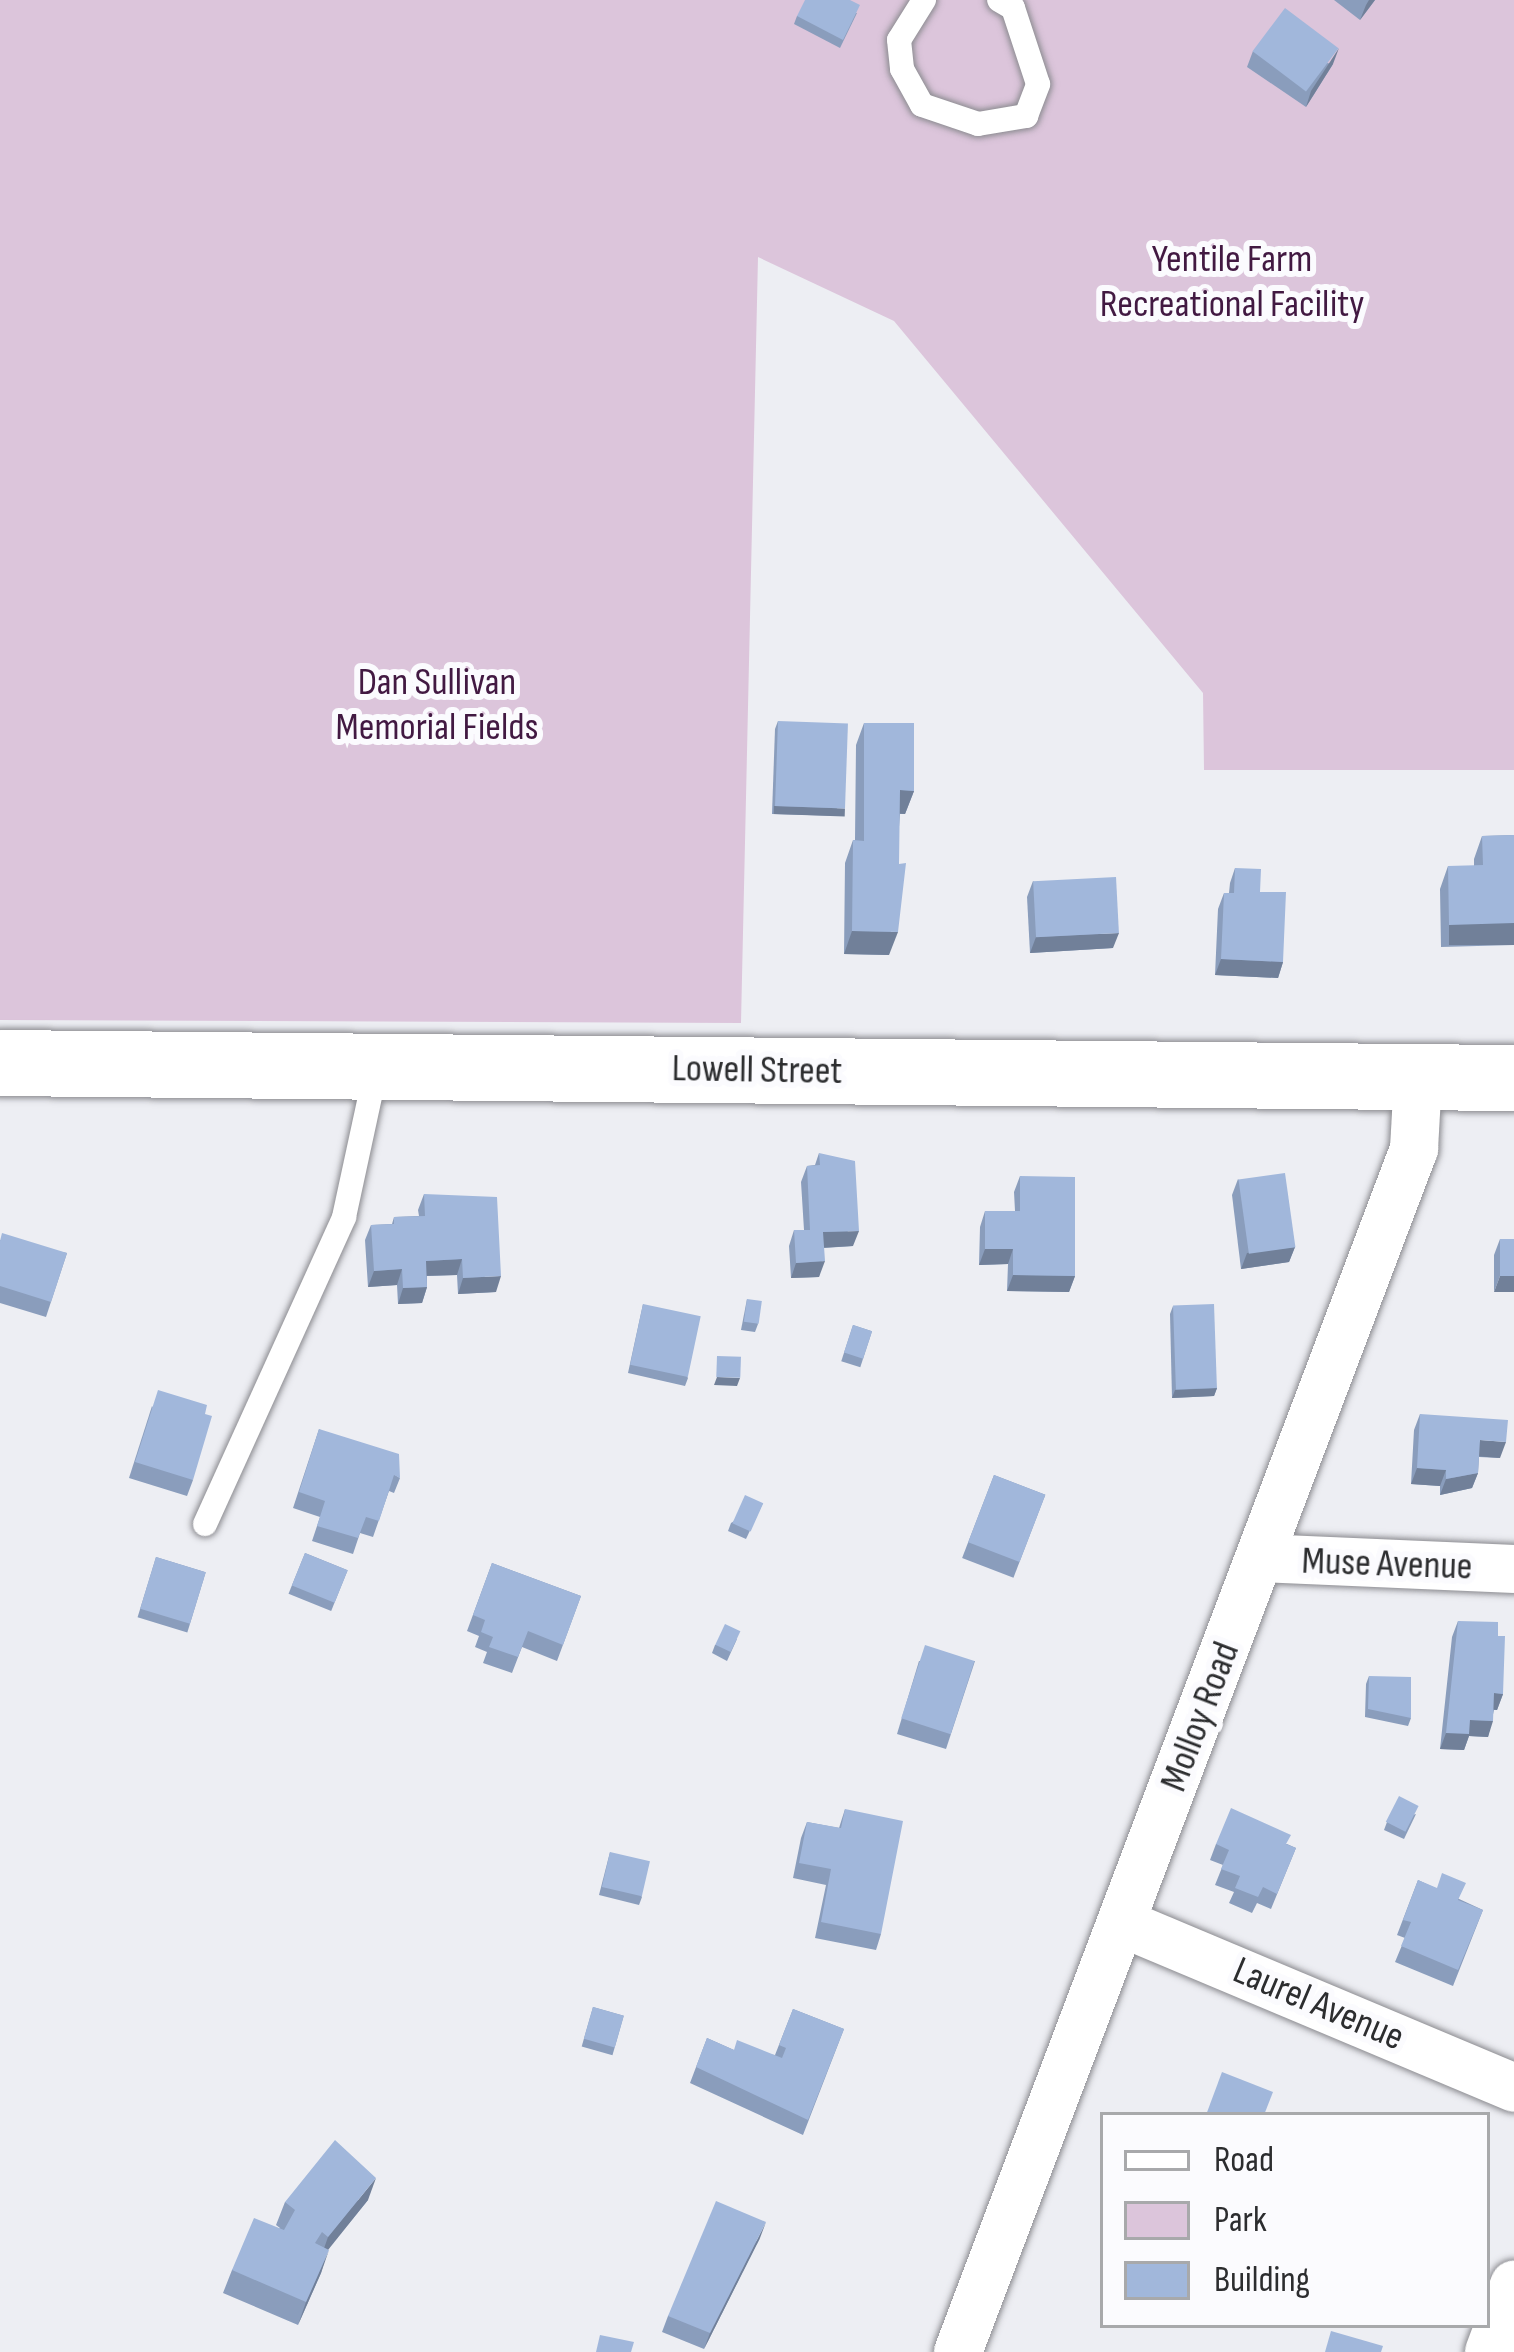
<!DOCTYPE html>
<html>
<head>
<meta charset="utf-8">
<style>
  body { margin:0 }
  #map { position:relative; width:1514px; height:2352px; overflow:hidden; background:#edeef3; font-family:"Sofia Sans Condensed",sans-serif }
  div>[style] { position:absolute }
  .green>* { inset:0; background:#dcc5db }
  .roads { filter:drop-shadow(0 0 3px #8b8b90) drop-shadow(0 0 3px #8b8b90) }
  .service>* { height:24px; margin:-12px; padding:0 12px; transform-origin:12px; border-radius:12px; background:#fff }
  .minor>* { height:48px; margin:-24px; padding:0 24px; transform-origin:24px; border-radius:24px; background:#fff }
  .secondary>* { height:66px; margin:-33px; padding:0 33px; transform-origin:33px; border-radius:33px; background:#fff }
  .wall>* { inset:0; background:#8a9dbc; transform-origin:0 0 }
  .shaded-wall>* { inset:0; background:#718099; transform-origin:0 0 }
  .building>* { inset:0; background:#a1b7db; transform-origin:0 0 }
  span { translate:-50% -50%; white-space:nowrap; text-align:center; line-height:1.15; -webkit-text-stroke:12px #fbfbfe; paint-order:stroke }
  .park-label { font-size:39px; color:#421942 }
  .street-label { font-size:39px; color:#2c2d2f }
  .legend { position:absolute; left:1100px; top:2112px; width:390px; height:216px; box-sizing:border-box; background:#fbfbfe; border:3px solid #a8a9ab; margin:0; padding:15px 21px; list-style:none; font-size:36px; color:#2c2d2f }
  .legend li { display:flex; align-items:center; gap:24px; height:60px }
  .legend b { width:60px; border:3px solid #a8a9ab }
</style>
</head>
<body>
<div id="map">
  <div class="green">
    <i style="clip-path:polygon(0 0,1514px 0,1514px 770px,1204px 770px,1203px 693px,894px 321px,758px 257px,741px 1023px,0 1020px)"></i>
  </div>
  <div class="roads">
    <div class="service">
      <i style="left:924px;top:0;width:47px;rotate:122deg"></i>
      <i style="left:899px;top:40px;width:29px;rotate:84deg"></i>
      <i style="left:902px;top:69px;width:41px;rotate:60.9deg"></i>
      <i style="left:922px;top:105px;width:59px;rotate:18.7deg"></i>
      <i style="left:978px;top:124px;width:49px;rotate:-9.5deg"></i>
      <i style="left:1026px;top:116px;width:34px;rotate:-69deg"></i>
      <i style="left:1038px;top:84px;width:80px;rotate:-108.2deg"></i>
      <i style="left:1013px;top:8px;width:16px;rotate:-150deg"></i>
      <i style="left:205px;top:1524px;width:337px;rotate:-65.6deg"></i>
      <i style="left:344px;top:1217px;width:151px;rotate:-77.8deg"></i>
    </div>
    <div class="minor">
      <i style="left:1261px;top:1558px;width:253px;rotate:2.5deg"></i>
      <i style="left:1122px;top:1923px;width:425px;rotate:22.8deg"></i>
      <i style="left:958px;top:2352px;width:1287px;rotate:-69.24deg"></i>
      <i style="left:1414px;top:1149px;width:72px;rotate:-86.8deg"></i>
      <i style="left:1489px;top:2352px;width:72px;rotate:-69.5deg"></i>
    </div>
    <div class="secondary">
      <i style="left:0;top:1063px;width:1514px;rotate:0.57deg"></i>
    </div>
  </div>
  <div class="wall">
    <i style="clip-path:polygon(1334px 0,1375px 0,1360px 20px)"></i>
    <i style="clip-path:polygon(857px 13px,840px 48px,794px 24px,797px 16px)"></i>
    <i style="clip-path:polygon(1253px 51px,1333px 64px,1306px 107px,1247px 67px)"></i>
    <i style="clip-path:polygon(778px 721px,842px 816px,772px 814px,775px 729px)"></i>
    <i style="clip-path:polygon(864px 723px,914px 791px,905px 814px,900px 814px,889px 955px,844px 954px,845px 863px,853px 840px,855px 840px,856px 745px)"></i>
    <i style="clip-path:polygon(1514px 835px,1514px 945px,1441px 947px,1440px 889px,1448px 866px,1474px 866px,1474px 859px,1482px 836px)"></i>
    <i style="clip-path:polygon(1235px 868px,1260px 892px,1283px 962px,1278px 978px,1215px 975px,1218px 909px,1224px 893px,1229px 893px,1230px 883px)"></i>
    <i style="clip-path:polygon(1033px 881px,1113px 948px,1030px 953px,1027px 897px)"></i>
    <i style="clip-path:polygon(819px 1153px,853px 1246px,824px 1248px,819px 1277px,791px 1278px,789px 1246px,794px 1230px,804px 1230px,801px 1182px,807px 1166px,815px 1165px)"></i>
    <i style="clip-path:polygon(1020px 1176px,1075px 1276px,1069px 1292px,1007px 1291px,1008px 1264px,979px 1265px,980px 1227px,985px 1211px,1015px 1211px,1014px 1192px)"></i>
    <i style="clip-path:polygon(1238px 1179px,1295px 1247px,1289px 1262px,1241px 1269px,1232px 1195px)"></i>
    <i style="clip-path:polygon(424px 1194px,496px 1292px,458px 1294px,457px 1275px,427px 1276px,427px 1287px,422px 1303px,398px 1304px,397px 1285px,368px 1287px,365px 1240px,371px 1225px,392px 1224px,394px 1217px,419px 1216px,418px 1210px)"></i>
    <i style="clip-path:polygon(1500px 1239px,1514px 1239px,1494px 1292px,1494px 1255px)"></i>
    <i style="clip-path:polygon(0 1240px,67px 1253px,46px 1317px,0 1303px)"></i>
    <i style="clip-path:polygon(747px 1299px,758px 1324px,755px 1332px,741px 1330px)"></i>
    <i style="clip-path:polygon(643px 1304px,688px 1378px,685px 1386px,628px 1373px)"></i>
    <i style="clip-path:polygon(1173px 1306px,1217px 1388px,1214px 1396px,1172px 1398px,1170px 1314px)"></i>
    <i style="left:853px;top:1325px;width:20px;height:38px;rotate:18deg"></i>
    <i style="clip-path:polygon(152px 1406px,193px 1480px,187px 1496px,129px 1478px)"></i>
    <i style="clip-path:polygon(1420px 1414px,1500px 1458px,1479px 1457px,1478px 1473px,1472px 1488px,1440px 1495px,1440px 1486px,1411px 1484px,1414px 1430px)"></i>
    <i style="clip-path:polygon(319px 1429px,400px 1478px,394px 1493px,389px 1491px,373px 1537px,360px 1533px,353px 1554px,312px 1541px,320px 1517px,293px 1508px)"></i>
    <i style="left:994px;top:1475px;width:55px;height:89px;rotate:21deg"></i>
    <i style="clip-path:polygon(763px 1503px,746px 1539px,728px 1531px,731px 1523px)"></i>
    <i style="left:305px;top:1553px;width:46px;height:44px;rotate:22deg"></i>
    <i style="left:156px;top:1557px;width:52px;height:63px;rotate:17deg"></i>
    <i style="clip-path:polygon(492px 1563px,581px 1596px,557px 1661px,522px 1647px,512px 1673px,483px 1663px,487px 1652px,475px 1647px,479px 1636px,467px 1631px)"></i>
    <i style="clip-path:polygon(1458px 1621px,1498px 1636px,1503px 1694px,1497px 1710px,1494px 1710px,1488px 1737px,1469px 1736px,1464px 1750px,1440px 1749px,1452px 1637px)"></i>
    <i style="clip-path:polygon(737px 1639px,727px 1661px,712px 1653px,715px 1645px)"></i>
    <i style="clip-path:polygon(919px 1661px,975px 1661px,946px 1749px,897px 1734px)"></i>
    <i style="clip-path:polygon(1369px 1676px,1411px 1718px,1408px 1726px,1365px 1717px,1366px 1684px)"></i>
    <i style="clip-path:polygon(845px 1809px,881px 1934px,876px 1950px,815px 1938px,826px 1885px,793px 1878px,801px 1838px,807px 1822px,839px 1828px)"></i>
    <i style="clip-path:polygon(1416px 1814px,1404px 1839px,1384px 1830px,1387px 1822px)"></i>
    <i style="clip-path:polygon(1216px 1844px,1287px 1844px,1296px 1848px,1271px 1909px,1257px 1903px,1252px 1913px,1229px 1903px,1234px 1892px,1215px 1885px,1223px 1865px,1210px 1860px)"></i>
    <i style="clip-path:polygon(610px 1852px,642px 1897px,639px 1905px,599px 1895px)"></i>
    <i style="clip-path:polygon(1418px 1880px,1483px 1910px,1453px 1986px,1395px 1962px,1405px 1938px,1397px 1935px)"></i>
    <i style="left:593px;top:2007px;width:32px;height:41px;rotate:16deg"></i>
    <i style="clip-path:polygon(793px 2009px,844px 2029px,803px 2135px,690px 2083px,707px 2038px,734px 2050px,775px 2055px)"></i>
    <i style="clip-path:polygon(368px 2200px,328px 2249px,321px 2273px,298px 2325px,223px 2293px,232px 2270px,280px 2228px,276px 2225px,285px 2202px)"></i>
    <i style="clip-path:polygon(760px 2238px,704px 2349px,662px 2332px,668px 2316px)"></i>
  </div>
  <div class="shaded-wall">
    <i style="clip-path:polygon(1369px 0,1375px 0,1360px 20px,1366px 5px)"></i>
    <i style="clip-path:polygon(1339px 48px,1333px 64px,1306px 107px,1311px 91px)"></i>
    <i style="clip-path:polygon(900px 790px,914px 791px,905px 814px,892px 813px)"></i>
    <i style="left:774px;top:806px;width:71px;height:8px;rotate:2deg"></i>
    <i style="left:1514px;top:923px;width:22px;height:65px;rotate:90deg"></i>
    <i style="clip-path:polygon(852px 931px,898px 932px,889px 955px,844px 954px)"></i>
    <i style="clip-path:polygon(1119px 933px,1113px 948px,1030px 953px,1036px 937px)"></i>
    <i style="clip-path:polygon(1221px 959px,1283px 962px,1278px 978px,1215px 975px)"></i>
    <i style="clip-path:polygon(859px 1231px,853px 1246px,818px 1248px,823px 1232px)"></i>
    <i style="clip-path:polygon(1295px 1247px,1289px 1262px,1241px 1269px,1247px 1253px)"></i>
    <i style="clip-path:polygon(985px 1249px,1013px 1249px,1008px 1264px,979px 1265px)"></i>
    <i style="clip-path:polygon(462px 1259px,457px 1275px,420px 1276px,426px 1261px)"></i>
    <i style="clip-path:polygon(825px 1261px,819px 1277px,791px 1278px,796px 1263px)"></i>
    <i style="clip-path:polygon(402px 1269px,397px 1285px,368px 1287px,374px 1271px)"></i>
    <i style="clip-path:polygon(1013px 1275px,1075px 1276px,1069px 1292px,1007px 1291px)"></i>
    <i style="clip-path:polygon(501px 1276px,496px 1292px,458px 1294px,463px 1278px)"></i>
    <i style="clip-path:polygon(1500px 1276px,1514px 1276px,1514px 1292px,1494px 1292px)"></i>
    <i style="clip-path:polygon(427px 1287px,422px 1303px,398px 1304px,403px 1288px)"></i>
    <i style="clip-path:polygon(717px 1377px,740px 1378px,737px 1386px,714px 1385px)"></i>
    <i style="clip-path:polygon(1217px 1388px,1214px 1396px,1172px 1398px,1175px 1390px)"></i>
    <i style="clip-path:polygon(1480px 1440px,1506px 1442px,1500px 1458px,1474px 1456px)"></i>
    <i style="clip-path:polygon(1417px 1468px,1446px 1470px,1440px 1486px,1411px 1484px)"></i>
    <i style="clip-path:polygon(1478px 1473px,1472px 1488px,1440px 1495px,1446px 1479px)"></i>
    <i style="clip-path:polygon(1494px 1693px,1503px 1694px,1497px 1710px,1488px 1709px)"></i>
    <i style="clip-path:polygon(1470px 1720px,1493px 1721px,1488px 1737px,1469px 1736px,1464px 1750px,1440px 1749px,1446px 1733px)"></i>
    <i style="clip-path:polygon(376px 2178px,368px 2200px,320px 2260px,328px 2237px)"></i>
    <i style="clip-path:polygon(766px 2222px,760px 2238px,704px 2349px,710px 2333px)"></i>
    <i style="clip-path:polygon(329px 2250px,321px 2273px,298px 2325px,306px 2302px)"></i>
  </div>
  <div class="building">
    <i style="clip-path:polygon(805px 0,850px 0,860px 5px,843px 40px,797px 16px)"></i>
    <i style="left:1285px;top:8px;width:67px;height:54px;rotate:37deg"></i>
    <i style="left:778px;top:721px;width:70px;height:85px;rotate:2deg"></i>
    <i style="clip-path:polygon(864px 723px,914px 723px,914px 791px,900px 790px,899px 864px,906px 863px,898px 932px,852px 931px,853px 840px,864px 841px)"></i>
    <i style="clip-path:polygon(1514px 835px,1514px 923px,1449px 925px,1448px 866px,1483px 865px,1482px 836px)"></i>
    <i style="clip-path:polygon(1235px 868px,1261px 869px,1260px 892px,1286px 892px,1283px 962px,1221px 959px,1224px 893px,1234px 893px)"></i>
    <i style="left:1116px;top:877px;width:56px;height:83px;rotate:87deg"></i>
    <i style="clip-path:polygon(819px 1153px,855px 1161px,859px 1231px,823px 1232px,825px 1261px,796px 1263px,794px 1230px,810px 1230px,807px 1166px,820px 1165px)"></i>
    <i style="left:1285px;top:1173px;width:75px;height:47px;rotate:82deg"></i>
    <i style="clip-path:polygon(1020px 1176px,1075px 1177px,1075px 1276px,1013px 1275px,1013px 1249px,985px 1249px,985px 1211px,1020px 1211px)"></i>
    <i style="clip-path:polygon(424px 1194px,497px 1197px,501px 1276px,463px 1278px,462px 1259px,426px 1261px,427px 1287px,403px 1288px,402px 1269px,374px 1271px,371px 1225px,394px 1224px,394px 1217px,425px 1216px)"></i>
    <i style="clip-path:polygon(2px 1233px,67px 1253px,51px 1302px,0 1286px,0 1241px)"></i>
    <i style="left:1500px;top:1239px;width:14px;height:37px"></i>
    <i style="left:747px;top:1299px;width:15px;height:23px;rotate:8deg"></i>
    <i style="left:643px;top:1304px;width:59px;height:62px;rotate:12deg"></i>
    <i style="left:1214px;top:1304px;width:84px;height:41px;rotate:88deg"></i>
    <i style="left:853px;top:1325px;width:20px;height:29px;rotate:18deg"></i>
    <i style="left:717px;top:1356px;width:24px;height:21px;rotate:2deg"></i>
    <i style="clip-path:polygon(158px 1390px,207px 1405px,205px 1414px,212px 1416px,193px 1480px,135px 1462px)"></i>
    <i style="clip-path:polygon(1420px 1414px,1508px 1420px,1506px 1442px,1480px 1440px,1478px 1473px,1446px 1479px,1446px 1470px,1417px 1468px)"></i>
    <i style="clip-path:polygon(319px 1429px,399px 1454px,400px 1478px,394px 1475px,379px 1521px,366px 1517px,358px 1538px,317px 1526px,325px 1501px,299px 1492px)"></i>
    <i style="left:994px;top:1475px;width:55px;height:72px;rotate:21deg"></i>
    <i style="left:745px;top:1495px;width:20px;height:31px;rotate:24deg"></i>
    <i style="left:305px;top:1553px;width:46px;height:35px;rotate:22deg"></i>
    <i style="left:156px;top:1557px;width:52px;height:54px;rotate:17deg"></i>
    <i style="clip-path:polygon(492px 1563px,581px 1596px,563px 1645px,528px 1631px,518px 1657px,489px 1647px,493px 1637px,481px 1632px,485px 1620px,473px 1615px)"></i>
    <i style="clip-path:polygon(1458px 1621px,1498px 1622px,1498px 1636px,1505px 1636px,1503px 1694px,1494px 1693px,1493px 1721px,1470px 1720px,1469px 1734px,1446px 1733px)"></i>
    <i style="left:725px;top:1624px;width:17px;height:23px;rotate:25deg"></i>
    <i style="left:925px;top:1645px;width:52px;height:77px;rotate:18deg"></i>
    <i style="clip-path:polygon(1369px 1676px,1411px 1677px,1411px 1718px,1368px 1709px)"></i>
    <i style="left:1399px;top:1796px;width:22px;height:29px;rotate:27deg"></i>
    <i style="clip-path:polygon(1231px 1808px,1291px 1835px,1286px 1844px,1296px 1848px,1277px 1894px,1263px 1887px,1258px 1897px,1235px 1888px,1240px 1876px,1221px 1869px,1229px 1850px,1216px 1844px)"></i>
    <i style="clip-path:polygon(845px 1809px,903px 1821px,881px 1934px,821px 1922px,831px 1869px,799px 1863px,807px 1822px,841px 1828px)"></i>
    <i style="left:610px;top:1852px;width:41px;height:36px;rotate:13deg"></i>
    <i style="clip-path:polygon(1442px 1873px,1466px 1883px,1458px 1900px,1483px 1910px,1458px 1970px,1401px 1946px,1411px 1922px,1403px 1920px,1418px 1880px,1437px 1888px)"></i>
    <i style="left:593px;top:2007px;width:32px;height:33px;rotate:16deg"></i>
    <i style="clip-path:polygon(793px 2009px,844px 2029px,808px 2120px,696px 2067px,707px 2038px,734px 2050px,737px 2040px,782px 2058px,786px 2048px,779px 2045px)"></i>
    <i style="clip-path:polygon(1222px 2072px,1273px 2092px,1264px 2115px,1206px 2115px)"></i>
    <i style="clip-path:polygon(335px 2140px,376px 2178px,328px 2237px,322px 2232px,315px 2243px,329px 2250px,306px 2302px,232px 2270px,254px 2218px,284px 2230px,295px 2210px,285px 2202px)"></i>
    <i style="clip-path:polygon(716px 2201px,766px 2222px,710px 2333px,668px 2316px)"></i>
    <i style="clip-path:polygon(1331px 2331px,1383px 2346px,1381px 2352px,1325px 2352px)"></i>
    <i style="clip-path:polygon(600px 2335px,634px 2342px,631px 2352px,596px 2352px)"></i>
  </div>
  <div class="park-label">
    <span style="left:1232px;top:283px">Yentile Farm<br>Recreational Facility</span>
    <span style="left:437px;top:706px">Dan Sullivan<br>Memorial Fields</span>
  </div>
  <div class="street-label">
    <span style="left:757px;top:1071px;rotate:1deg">Lowell Street</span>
    <span style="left:1387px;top:1565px;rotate:2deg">Muse Avenue</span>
    <span style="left:1201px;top:1717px;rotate:-69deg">Molloy Road</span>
    <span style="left:1318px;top:2005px;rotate:23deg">Laurel Avenue</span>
  </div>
  <ul class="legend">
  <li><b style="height:15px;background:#fff"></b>Road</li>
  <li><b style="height:33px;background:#dcc5db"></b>Park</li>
  <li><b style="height:33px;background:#a1b7db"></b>Building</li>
  </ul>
</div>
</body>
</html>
